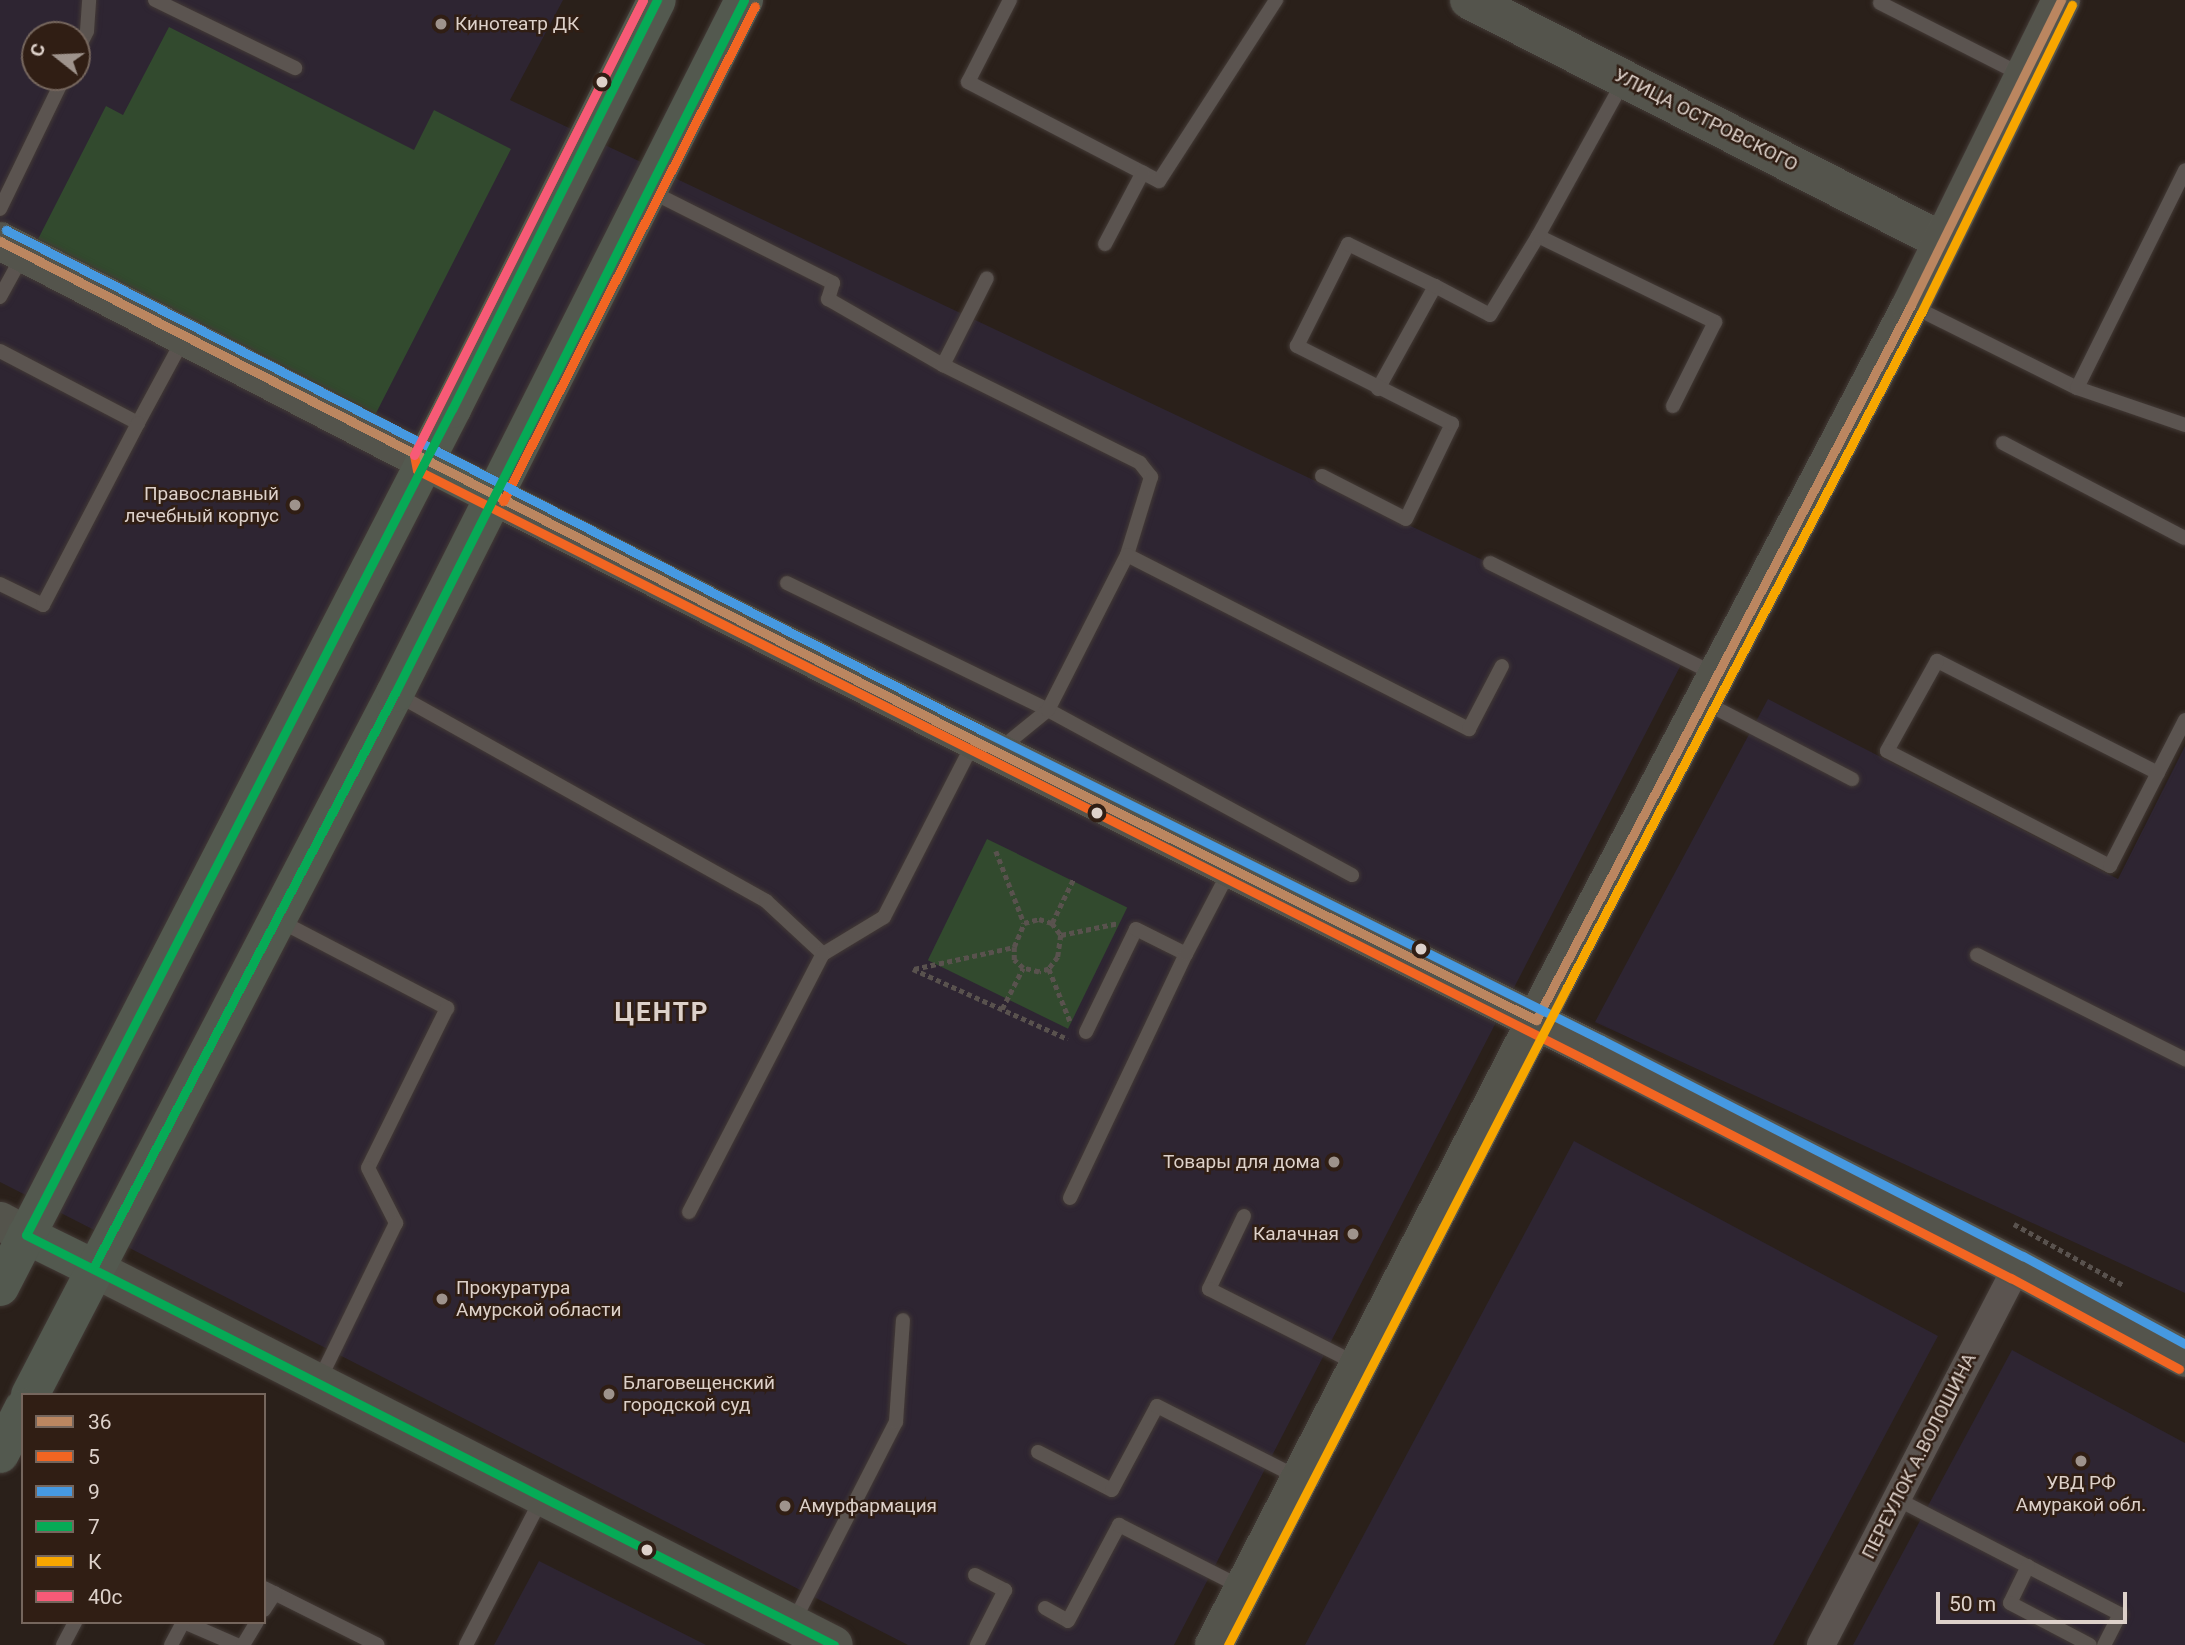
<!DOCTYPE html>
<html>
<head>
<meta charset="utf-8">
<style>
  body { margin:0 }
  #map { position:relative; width:2185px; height:1645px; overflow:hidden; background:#2a201a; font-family:Roboto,sans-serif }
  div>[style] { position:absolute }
  .commercial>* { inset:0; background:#2e2532 }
  .green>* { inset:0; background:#324a2e; transform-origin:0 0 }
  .path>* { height:4.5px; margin-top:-2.25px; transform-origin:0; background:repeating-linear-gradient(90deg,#59524e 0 5px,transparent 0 8.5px) }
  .roads { filter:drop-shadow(0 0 2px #433a36) drop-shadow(0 0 2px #433a36) }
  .lane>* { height:14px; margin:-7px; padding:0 7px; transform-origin:7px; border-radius:7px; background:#5b5450 }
  .street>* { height:28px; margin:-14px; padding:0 14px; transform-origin:14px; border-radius:14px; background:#5b5450 }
  .secondary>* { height:38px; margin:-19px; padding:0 19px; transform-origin:19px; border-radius:19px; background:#54544c }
  .primary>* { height:38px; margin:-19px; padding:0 19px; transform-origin:19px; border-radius:19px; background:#53594f }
  .bus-1>* { height:9px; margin:-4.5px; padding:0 4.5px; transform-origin:4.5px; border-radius:4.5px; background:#bb8660 }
  .bus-2>* { height:9px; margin:-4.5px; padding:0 4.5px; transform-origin:4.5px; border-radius:4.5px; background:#f26522 }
  .bus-3>* { height:9px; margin:-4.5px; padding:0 4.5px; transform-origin:4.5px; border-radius:4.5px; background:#4699e1 }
  .bus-4>* { height:9px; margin:-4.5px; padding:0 4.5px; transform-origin:4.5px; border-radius:4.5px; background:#06aa56 }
  .bus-5>* { height:9px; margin:-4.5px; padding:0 4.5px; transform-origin:4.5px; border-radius:4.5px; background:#f7a600 }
  .bus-6>* { height:9px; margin:-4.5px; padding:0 4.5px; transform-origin:4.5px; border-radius:4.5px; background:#f75a77 }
  .dots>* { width:19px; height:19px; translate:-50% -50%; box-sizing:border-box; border:4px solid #301e14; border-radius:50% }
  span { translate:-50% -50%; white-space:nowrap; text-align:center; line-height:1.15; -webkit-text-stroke:5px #301e14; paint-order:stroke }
  .poi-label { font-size:19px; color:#ddd1ca }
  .left { translate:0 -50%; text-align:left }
  .right { translate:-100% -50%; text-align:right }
  .street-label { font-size:19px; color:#ddd1ca }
  .district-label { font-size:26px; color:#ddd1ca; font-weight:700; letter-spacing:2px }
  .legend { position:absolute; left:21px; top:1393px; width:245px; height:231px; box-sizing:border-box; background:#301e14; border:2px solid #75665d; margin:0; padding:9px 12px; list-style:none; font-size:21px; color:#ddd1ca }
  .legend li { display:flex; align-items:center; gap:14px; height:35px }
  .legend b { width:35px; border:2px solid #75665d }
  .north { position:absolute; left:21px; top:21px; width:70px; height:70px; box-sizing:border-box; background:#301e14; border:2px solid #75665d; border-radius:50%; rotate:288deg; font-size:19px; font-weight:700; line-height:28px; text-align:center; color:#ddd1ca }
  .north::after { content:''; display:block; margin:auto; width:24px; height:32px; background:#9e938c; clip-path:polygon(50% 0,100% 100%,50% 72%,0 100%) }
  .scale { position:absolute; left:1936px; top:1592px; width:191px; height:32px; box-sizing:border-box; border:4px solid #ddd1ca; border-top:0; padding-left:9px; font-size:21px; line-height:24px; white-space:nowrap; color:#ddd1ca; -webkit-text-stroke:5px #301e14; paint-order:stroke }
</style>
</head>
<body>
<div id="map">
  <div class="commercial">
    <i style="clip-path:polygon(evenodd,0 0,563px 0,510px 100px,1656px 642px,1684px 659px,1174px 1645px,908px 1645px,0 1182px,0 0,35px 35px,77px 35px,77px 77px,35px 77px,35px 35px)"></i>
    <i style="clip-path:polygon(1768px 699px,2118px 879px,2185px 746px,2185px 1293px,1595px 1022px)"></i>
    <i style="clip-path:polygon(1574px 1141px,1938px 1336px,1773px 1645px,1305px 1645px)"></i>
    <i style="clip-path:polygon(2012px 1350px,2185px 1443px,2185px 1645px,1853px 1645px)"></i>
    <i style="clip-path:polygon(539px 1561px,706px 1645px,494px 1645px)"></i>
  </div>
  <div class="green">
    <i style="clip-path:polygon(169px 27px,414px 150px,434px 110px,511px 149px,372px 421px,35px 245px,106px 106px,123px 115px)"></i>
    <i style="left:987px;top:839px;width:156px;height:135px;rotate:26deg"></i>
  </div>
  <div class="path">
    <i style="left:996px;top:851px;width:77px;rotate:68.7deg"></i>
    <i style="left:1039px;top:919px;width:14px;rotate:17deg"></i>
    <i style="left:1052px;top:923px;width:15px;rotate:53deg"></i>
    <i style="left:1061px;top:935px;width:22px;rotate:98deg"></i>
    <i style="left:1058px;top:957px;width:15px;rotate:127deg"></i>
    <i style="left:1049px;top:969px;width:10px;rotate:163deg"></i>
    <i style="left:1039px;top:972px;width:16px;rotate:-166deg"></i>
    <i style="left:1023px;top:968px;width:12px;rotate:-138deg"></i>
    <i style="left:1014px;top:960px;width:13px;rotate:-90deg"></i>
    <i style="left:1014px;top:947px;width:26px;rotate:-67deg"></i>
    <i style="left:1024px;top:923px;width:16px;rotate:-15deg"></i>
    <i style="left:1052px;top:923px;width:48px;rotate:-64deg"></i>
    <i style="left:1061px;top:935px;width:59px;rotate:-11.7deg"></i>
    <i style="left:913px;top:969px;width:170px;rotate:24.3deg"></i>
    <i style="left:914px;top:969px;width:102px;rotate:-12.4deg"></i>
    <i style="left:1049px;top:969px;width:56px;rotate:68deg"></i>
    <i style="left:1002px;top:1009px;width:46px;rotate:-62.9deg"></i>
    <i style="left:2014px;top:1224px;width:125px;rotate:29.2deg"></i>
  </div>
  <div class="roads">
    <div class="lane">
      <i style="left:155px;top:0;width:156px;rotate:25.9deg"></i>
      <i style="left:1010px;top:0;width:92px;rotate:117.1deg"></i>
      <i style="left:968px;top:82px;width:215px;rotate:27.4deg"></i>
      <i style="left:1159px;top:181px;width:216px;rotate:-57.1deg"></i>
      <i style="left:1880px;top:3px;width:159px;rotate:26.9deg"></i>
      <i style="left:77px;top:51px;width:22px;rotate:-63deg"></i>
      <i style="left:87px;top:31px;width:31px;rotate:-86deg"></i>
      <i style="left:650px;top:191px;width:205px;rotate:26.7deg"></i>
      <i style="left:833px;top:283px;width:17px;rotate:107deg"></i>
      <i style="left:828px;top:299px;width:133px;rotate:29.9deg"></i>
      <i style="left:943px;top:365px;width:220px;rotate:26.4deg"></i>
      <i style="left:1140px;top:463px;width:18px;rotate:52deg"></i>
      <i style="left:1151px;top:477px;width:82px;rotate:107.1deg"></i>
      <i style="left:0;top:209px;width:147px;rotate:-64.1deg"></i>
      <i style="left:1538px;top:236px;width:197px;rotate:25.9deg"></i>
      <i style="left:1715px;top:322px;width:94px;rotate:116.6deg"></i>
      <i style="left:1105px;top:244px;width:81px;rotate:-62.2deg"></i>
      <i style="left:0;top:297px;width:48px;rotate:-61.3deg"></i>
      <i style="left:1912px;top:306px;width:184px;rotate:26.4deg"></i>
      <i style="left:2077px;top:388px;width:114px;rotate:18.9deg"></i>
      <i style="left:0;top:351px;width:156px;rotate:27.6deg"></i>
      <i style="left:138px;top:423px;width:97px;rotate:-61.6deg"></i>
      <i style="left:943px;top:365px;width:97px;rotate:-63.2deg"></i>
      <i style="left:2077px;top:388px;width:243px;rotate:-63.6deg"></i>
      <i style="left:1378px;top:389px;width:118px;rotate:-61deg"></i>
      <i style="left:1435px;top:286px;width:62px;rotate:27.8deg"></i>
      <i style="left:1490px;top:315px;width:92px;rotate:-58.7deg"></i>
      <i style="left:1538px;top:236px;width:178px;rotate:-61.1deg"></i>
      <i style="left:2003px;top:443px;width:205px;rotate:27.6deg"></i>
      <i style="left:1322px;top:476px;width:94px;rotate:27.1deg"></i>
      <i style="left:1406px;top:519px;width:106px;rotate:-64.2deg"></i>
      <i style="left:1452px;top:424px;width:174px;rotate:-153.3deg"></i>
      <i style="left:1297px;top:346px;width:114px;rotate:-63.4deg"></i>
      <i style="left:1348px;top:244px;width:97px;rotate:25.8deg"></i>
      <i style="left:1490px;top:563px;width:251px;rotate:26.3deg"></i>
      <i style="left:787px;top:583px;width:290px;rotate:25.9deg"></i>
      <i style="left:1048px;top:710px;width:346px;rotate:28.5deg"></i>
      <i style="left:0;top:584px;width:48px;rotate:26deg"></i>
      <i style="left:43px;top:605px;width:205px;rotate:-62.4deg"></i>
      <i style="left:396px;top:694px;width:424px;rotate:29.2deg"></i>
      <i style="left:766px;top:901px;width:78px;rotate:42.9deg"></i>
      <i style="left:823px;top:954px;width:71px;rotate:-31.2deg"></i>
      <i style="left:884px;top:917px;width:197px;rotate:-62.8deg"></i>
      <i style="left:1704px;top:702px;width:167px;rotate:27.5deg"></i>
      <i style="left:1000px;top:749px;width:62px;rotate:-39.1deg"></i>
      <i style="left:1048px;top:710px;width:174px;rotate:-63deg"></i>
      <i style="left:1127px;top:555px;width:384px;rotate:27deg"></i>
      <i style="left:1469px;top:729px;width:71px;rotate:-62.4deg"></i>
      <i style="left:2158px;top:773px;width:248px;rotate:-153.1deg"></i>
      <i style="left:1937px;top:661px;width:103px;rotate:119.1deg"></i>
      <i style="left:1887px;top:751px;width:251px;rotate:27.3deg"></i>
      <i style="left:2110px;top:866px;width:164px;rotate:-62.8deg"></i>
      <i style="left:278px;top:920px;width:191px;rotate:27.5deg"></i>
      <i style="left:447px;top:1008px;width:178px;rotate:116.3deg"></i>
      <i style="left:368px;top:1168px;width:62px;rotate:63deg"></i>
      <i style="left:396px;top:1223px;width:176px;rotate:116deg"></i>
      <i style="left:1977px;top:955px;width:233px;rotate:26.6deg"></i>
      <i style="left:1086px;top:1032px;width:114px;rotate:-64.1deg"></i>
      <i style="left:1136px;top:929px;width:56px;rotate:26.6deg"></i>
      <i style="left:1070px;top:1198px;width:270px;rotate:-64.6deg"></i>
      <i style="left:1186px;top:954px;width:95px;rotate:-62.4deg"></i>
      <i style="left:689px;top:1212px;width:291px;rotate:-62.6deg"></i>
      <i style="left:1244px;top:1216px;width:81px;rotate:115.6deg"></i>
      <i style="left:1209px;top:1289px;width:166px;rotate:26.9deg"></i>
      <i style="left:1038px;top:1452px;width:83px;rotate:27.2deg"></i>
      <i style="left:1112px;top:1490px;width:95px;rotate:-61.8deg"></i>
      <i style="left:1157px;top:1406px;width:157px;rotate:26.9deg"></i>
      <i style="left:1897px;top:1499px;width:251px;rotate:27.3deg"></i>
      <i style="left:2120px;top:1614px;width:35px;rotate:117deg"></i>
      <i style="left:2028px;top:1566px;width:41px;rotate:115.9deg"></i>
      <i style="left:2010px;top:1603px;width:90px;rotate:27.7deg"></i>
      <i style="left:975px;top:1575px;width:34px;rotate:27deg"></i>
      <i style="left:1005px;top:1590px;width:62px;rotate:117deg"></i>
      <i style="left:264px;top:1588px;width:127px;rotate:26.6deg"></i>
      <i style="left:1045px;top:1608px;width:26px;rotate:29deg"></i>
      <i style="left:1068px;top:1621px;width:109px;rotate:-62deg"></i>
      <i style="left:1119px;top:1525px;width:137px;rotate:26.9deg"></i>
      <i style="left:264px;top:1610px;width:20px;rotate:-57deg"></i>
      <i style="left:184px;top:1622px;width:58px;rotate:23.5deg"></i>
      <i style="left:793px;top:1623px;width:226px;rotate:-62.9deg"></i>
      <i style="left:896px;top:1422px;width:102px;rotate:-86.1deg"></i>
      <i style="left:63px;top:1645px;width:26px;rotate:-62deg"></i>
      <i style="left:171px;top:1645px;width:26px;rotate:-62deg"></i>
      <i style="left:243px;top:1645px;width:27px;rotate:-59deg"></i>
      <i style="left:466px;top:1645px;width:165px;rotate:-62.7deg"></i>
    </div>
    <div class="street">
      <i style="left:1821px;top:1645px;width:426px;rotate:-62.6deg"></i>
    </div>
    <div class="secondary">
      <i style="left:1469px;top:0;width:531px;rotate:27deg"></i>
      <i style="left:0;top:241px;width:479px;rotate:27.4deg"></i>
      <i style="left:492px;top:495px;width:542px;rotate:26.99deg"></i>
      <i style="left:975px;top:741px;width:694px;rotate:26.53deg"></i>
      <i style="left:1596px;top:1051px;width:473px;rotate:27.2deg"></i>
      <i style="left:2017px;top:1267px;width:191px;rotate:28.4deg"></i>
      <i style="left:0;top:1221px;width:30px;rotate:28deg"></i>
      <i style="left:93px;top:1268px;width:831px;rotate:26.97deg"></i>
      <i style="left:1214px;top:1645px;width:747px;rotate:-62.75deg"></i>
      <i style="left:1556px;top:981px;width:764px;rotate:-62.29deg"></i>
      <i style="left:1911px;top:305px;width:340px;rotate:-63.8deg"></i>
    </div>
    <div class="primary">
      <i style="left:425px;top:461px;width:75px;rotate:26.9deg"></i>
      <i style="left:26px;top:1235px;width:75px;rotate:26.2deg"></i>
      <i style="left:0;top:1287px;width:988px;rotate:-62.76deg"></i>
      <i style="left:452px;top:409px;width:457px;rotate:-63.4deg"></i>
      <i style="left:30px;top:1395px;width:791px;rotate:-62.53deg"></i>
      <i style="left:395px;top:693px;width:776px;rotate:-63.27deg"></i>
      <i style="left:0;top:1454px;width:51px;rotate:-62.9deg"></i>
    </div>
  </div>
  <div class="bus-1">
    <i style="left:0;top:241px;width:1096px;rotate:27.15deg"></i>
    <i style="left:975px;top:741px;width:627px;rotate:26.44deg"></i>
    <i style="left:1536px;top:1020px;width:807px;rotate:-62.32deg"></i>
    <i style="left:1911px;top:305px;width:340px;rotate:-63.8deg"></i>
  </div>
  <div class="bus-2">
    <i style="left:643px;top:0;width:509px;rotate:116.72deg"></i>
    <i style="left:414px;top:455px;width:15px;rotate:79deg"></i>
    <i style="left:417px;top:470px;width:1314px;rotate:26.78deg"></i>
    <i style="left:1590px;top:1062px;width:473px;rotate:27.2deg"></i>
    <i style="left:2011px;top:1278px;width:191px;rotate:28.4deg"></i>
    <i style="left:503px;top:501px;width:555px;rotate:-63.02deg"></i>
  </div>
  <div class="bus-3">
    <i style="left:6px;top:230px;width:1096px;rotate:27.15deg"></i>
    <i style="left:981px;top:730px;width:694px;rotate:26.53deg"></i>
    <i style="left:1602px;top:1040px;width:473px;rotate:27.2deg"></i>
    <i style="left:2023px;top:1256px;width:184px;rotate:28.5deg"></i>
  </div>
  <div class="bus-4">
    <i style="left:657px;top:0;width:457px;rotate:116.6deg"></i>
    <i style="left:452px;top:409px;width:929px;rotate:117.28deg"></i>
    <i style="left:26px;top:1235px;width:906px;rotate:26.9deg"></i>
    <i style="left:93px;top:1268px;width:649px;rotate:-62.29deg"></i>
    <i style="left:395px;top:693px;width:776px;rotate:-63.27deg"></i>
  </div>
  <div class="bus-5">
    <i style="left:1228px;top:1645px;width:740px;rotate:-62.74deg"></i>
    <i style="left:1567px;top:987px;width:764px;rotate:-62.29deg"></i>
    <i style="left:1922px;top:311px;width:341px;rotate:-63.9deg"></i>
  </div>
  <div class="bus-6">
    <i style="left:414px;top:455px;width:509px;rotate:-63.28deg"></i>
  </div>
  <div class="dots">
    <i style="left:441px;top:24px;background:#9e938c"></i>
    <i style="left:602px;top:82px;background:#ddd1ca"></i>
    <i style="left:295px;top:505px;background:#9e938c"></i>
    <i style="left:1097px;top:813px;background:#ddd1ca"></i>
    <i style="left:1421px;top:949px;background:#ddd1ca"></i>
    <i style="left:1334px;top:1162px;background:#9e938c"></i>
    <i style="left:1353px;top:1234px;background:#9e938c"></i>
    <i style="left:442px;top:1299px;background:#9e938c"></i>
    <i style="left:609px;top:1394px;background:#9e938c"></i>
    <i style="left:2081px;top:1461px;background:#9e938c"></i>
    <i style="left:785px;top:1506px;background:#9e938c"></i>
    <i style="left:647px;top:1550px;background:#ddd1ca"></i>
  </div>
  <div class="poi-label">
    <span class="left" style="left:455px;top:24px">Кинотеатр ДК</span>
    <span class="right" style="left:279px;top:505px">Православный<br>лечебный корпус</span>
    <span class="right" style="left:1320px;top:1162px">Товары для дома</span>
    <span class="right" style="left:1339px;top:1234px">Калачная</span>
    <span class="left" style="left:456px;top:1299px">Прокуратура<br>Амурской области</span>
    <span class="left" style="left:623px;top:1394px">Благовещенский<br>городской суд</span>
    <span style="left:2081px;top:1494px">УВД РФ<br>Амуракой обл.</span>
    <span class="left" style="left:799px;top:1506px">Амурфармация</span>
  </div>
  <div class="street-label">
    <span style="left:1706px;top:120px;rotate:27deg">УЛИЦА ОСТРОВСКОГО</span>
    <span style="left:1919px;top:1456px;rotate:-63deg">ПЕРЕУЛОК А.ВОЛОШИНА</span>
  </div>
  <div class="district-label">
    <span style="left:662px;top:1013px">ЦЕНТР</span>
  </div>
  <ul class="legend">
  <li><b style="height:9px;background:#bb8660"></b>36</li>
  <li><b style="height:9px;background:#f26522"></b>5</li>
  <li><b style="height:9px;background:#4699e1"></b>9</li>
  <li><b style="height:9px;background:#06aa56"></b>7</li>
  <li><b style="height:9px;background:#f7a600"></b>К</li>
  <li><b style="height:9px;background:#f75a77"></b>40с</li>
  </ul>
  <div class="north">С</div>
  <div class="scale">50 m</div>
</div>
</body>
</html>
